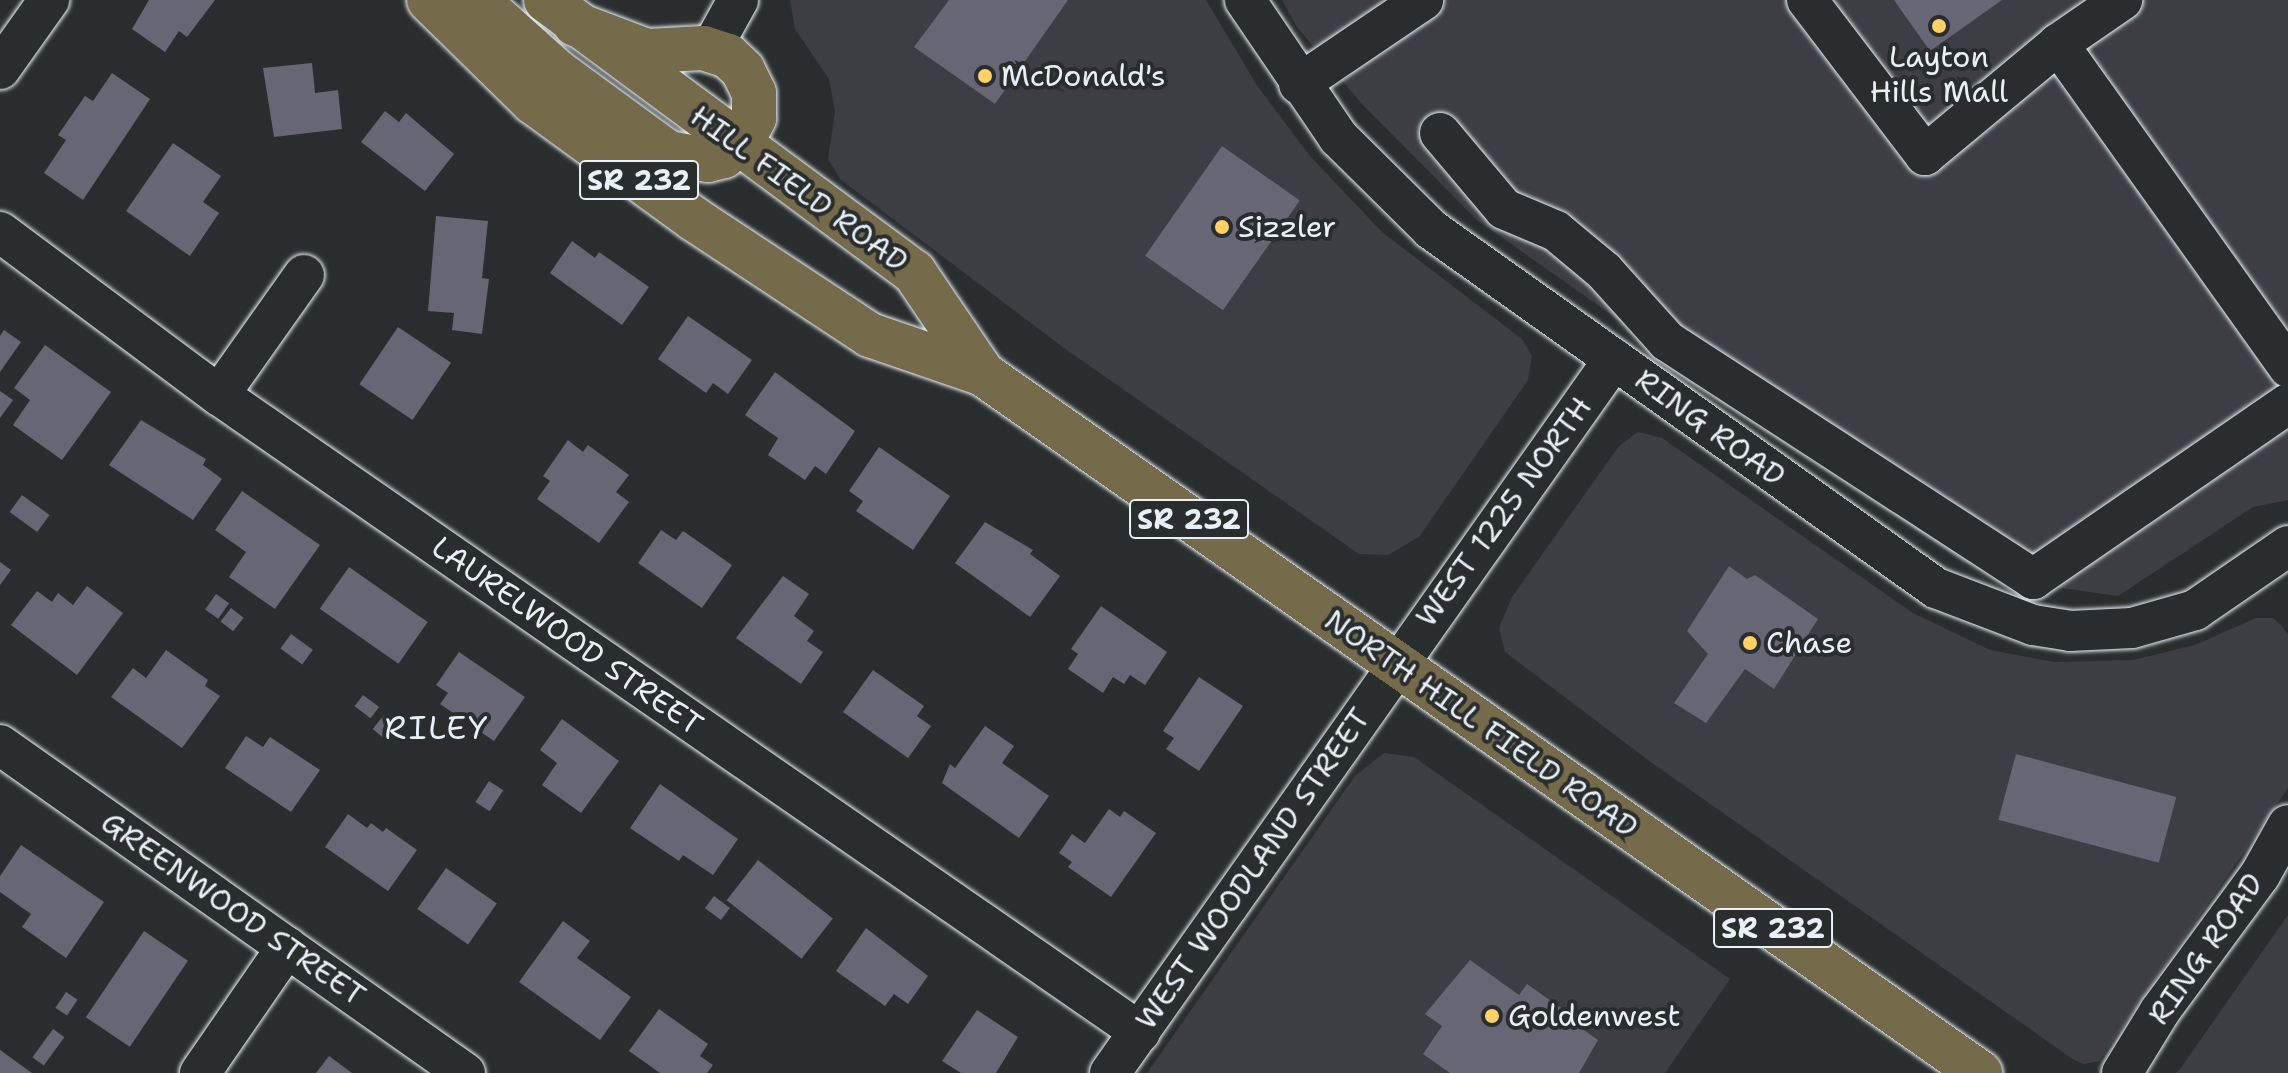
<!DOCTYPE html>
<html>
<head>
<meta charset="utf-8">
<style>
  body { margin:0 }
  #map { position:relative; width:2288px; height:1073px; overflow:hidden; background:#2a2d2e; font-family:"Shantell Sans",sans-serif }
  div>[style] { position:absolute }
  .built>* { inset:0; background:#3c3e43 }
  .building>* { inset:0; background:#666675; transform-origin:0 0 }
  .roads { filter:drop-shadow(0 0 2px #e8f1f8) drop-shadow(0 0 2px #e8f1f8) }
  .minor>* { height:40px; margin:-20px; padding:0 20px; transform-origin:20px; border-radius:20px; background:#2a2d2e }
  .major>* { height:44px; margin:-22px; padding:0 22px; transform-origin:22px; border-radius:22px; background:#756b4b }
  .dots>* { width:22px; height:22px; translate:-50% -50%; box-sizing:border-box; border:4px solid #2a2d2e; border-radius:50% }
  span { translate:-50% -50%; white-space:nowrap; text-align:center; line-height:1.15; -webkit-text-stroke:8px #2a2d2e; paint-order:stroke }
  .shield-label span { padding:2px 6px; background:#2a2d2e; border:2px solid; border-radius:6px; -webkit-text-stroke-width:0 }
  .shield-label { font-size:28px; color:#e8f1f8; font-weight:700 }
  .poi-label { font-size:30px; color:#e8f1f8 }
  .left { translate:0 -50%; text-align:left }
  .street-label { font-size:30px; color:#e8f1f8 }
  .neighbourhood-label { font-size:32px; color:#e8f1f8; letter-spacing:2px }
</style>
</head>
<body>
<div id="map">
  <div class="built">
    <i style="clip-path:polygon(790px 0,1206px 0,1258px 87px,1310px 156px,1382px 232px,1522px 339px,1532px 356px,1528px 380px,1419px 537px,1388px 555px,1359px 554px,1064px 348px,840px 179px,828px 159px,835px 112px,829px 79px,795px 29px)"></i>
    <i style="clip-path:polygon(1282px 0,2288px 0,2288px 500px,2253px 507px,2118px 596px,2041px 585px,1962px 562px,1477px 220px,1362px 104px,1297px 27px)"></i>
    <i style="clip-path:polygon(1638px 432px,1662px 438px,1913px 613px,1990px 650px,2054px 662px,2133px 660px,2195px 645px,2256px 618px,2273px 618px,2282px 626px,2288px 635px,2288px 788px,2099px 1061px,2084px 1064px,2074px 1060px,1652px 763px,1505px 652px,1499px 628px,1512px 597px,1619px 446px)"></i>
    <i style="clip-path:polygon(1384px 753px,1414px 757px,1730px 979px,1665px 1073px,1147px 1073px,1355px 776px)"></i>
    <i style="clip-path:polygon(2288px 915px,2288px 1073px,2176px 1073px,2180px 1069px)"></i>
  </div>
  <div class="building">
    <i style="clip-path:polygon(149px 0,215px 0,187px 37px,179px 31px,165px 52px,132px 29px)"></i>
    <i style="clip-path:polygon(949px 0,1068px 0,995px 104px,914px 47px)"></i>
    <i style="clip-path:polygon(1894px 0,2002px 0,1930px 51px)"></i>
    <i style="clip-path:polygon(312px 63px,315px 93px,338px 90px,342px 129px,274px 137px,263px 68px)"></i>
    <i style="clip-path:polygon(112px 73px,150px 99px,83px 200px,44px 173px,66px 140px,58px 135px,85px 96px,93px 101px)"></i>
    <i style="clip-path:polygon(385px 111px,399px 122px,406px 113px,454px 154px,425px 191px,361px 142px)"></i>
    <i style="clip-path:polygon(173px 143px,221px 176px,203px 202px,219px 213px,190px 256px,126px 211px)"></i>
    <i style="left:1222px;top:146px;width:95px;height:134px;rotate:35deg"></i>
    <i style="clip-path:polygon(436px 216px,488px 221px,482px 278px,489px 279px,482px 334px,452px 330px,454px 313px,428px 311px)"></i>
    <i style="clip-path:polygon(572px 241px,595px 258px,599px 252px,649px 287px,622px 325px,550px 273px)"></i>
    <i style="clip-path:polygon(688px 316px,752px 360px,728px 394px,713px 383px,706px 393px,658px 359px)"></i>
    <i style="left:398px;top:327px;width:64px;height:69px;rotate:34deg"></i>
    <i style="clip-path:polygon(4px 330px,21px 342px,0 372px,0 336px)"></i>
    <i style="clip-path:polygon(45px 345px,111px 392px,62px 460px,13px 425px,30px 400px,14px 388px)"></i>
    <i style="clip-path:polygon(775px 372px,855px 431px,826px 474px,815px 466px,805px 480px,768px 455px,778px 438px,745px 415px)"></i>
    <i style="clip-path:polygon(0 391px,13px 400px,0 418px)"></i>
    <i style="clip-path:polygon(141px 420px,206px 459px,203px 465px,222px 479px,193px 520px,109px 465px)"></i>
    <i style="clip-path:polygon(568px 440px,583px 452px,588px 445px,629px 475px,616px 492px,629px 502px,599px 543px,537px 499px,550px 481px,543px 476px)"></i>
    <i style="clip-path:polygon(879px 447px,950px 496px,913px 550px,856px 511px,863px 501px,849px 491px)"></i>
    <i style="clip-path:polygon(242px 491px,320px 545px,275px 609px,229px 577px,246px 552px,215px 530px)"></i>
    <i style="left:22px;top:495px;width:34px;height:21px;rotate:36deg"></i>
    <i style="clip-path:polygon(985px 522px,1033px 550px,1030px 554px,1060px 576px,1030px 617px,955px 563px)"></i>
    <i style="clip-path:polygon(661px 530px,676px 540px,683px 531px,732px 565px,702px 608px,638px 563px)"></i>
    <i style="clip-path:polygon(0 562px,11px 570px,0 585px)"></i>
    <i style="clip-path:polygon(1729px 566px,1747px 579px,1755px 575px,1818px 619px,1774px 689px,1745px 669px,1706px 723px,1674px 703px,1708px 654px,1687px 631px)"></i>
    <i style="left:349px;top:567px;width:96px;height:51px;rotate:35deg"></i>
    <i style="clip-path:polygon(783px 576px,809px 594px,794px 616px,814px 631px,807px 641px,823px 652px,801px 684px,736px 638px)"></i>
    <i style="clip-path:polygon(87px 586px,123px 613px,77px 675px,11px 625px,37px 591px,52px 602px,58px 593px,73px 605px)"></i>
    <i style="left:216px;top:594px;width:16px;height:19px;rotate:35deg"></i>
    <i style="clip-path:polygon(1101px 606px,1167px 652px,1145px 685px,1130px 675px,1124px 684px,1113px 677px,1103px 693px,1068px 669px,1078px 654px,1071px 649px)"></i>
    <i style="left:231px;top:608px;width:16px;height:17px;rotate:38deg"></i>
    <i style="left:291px;top:634px;width:27px;height:18px;rotate:36deg"></i>
    <i style="clip-path:polygon(166px 650px,208px 680px,205px 686px,220px 696px,182px 748px,111px 697px,133px 668px,146px 678px)"></i>
    <i style="clip-path:polygon(459px 652px,525px 697px,494px 741px,440px 704px,448px 693px,436px 685px)"></i>
    <i style="clip-path:polygon(873px 670px,924px 706px,917px 716px,931px 726px,908px 758px,843px 712px)"></i>
    <i style="clip-path:polygon(1199px 677px,1243px 706px,1199px 771px,1166px 749px,1174px 738px,1163px 731px)"></i>
    <i style="left:363px;top:695px;width:20px;height:14px;rotate:37deg"></i>
    <i style="left:384px;top:715px;width:13px;height:18px;rotate:39deg"></i>
    <i style="clip-path:polygon(562px 719px,619px 761px,581px 813px,542px 785px,557px 763px,540px 750px)"></i>
    <i style="clip-path:polygon(985px 726px,1014px 746px,1002px 763px,1049px 796px,1019px 838px,942px 783px,950px 764px,955px 768px)"></i>
    <i style="clip-path:polygon(246px 736px,263px 747px,270px 737px,320px 770px,291px 812px,225px 768px)"></i>
    <i style="left:2016px;top:754px;width:166px;height:68px;rotate:15deg"></i>
    <i style="left:489px;top:781px;width:17px;height:25px;rotate:33deg"></i>
    <i style="clip-path:polygon(660px 784px,738px 839px,713px 875px,683px 855px,679px 861px,630px 828px)"></i>
    <i style="clip-path:polygon(1109px 809px,1120px 817px,1124px 811px,1156px 833px,1111px 897px,1068px 867px,1072px 862px,1059px 853px,1072px 834px,1085px 843px)"></i>
    <i style="clip-path:polygon(348px 814px,367px 828px,371px 823px,383px 832px,386px 828px,417px 850px,388px 891px,325px 847px)"></i>
    <i style="clip-path:polygon(21px 845px,104px 902px,66px 958px,22px 927px,31px 914px,0 892px,0 876px)"></i>
    <i style="left:758px;top:860px;width:95px;height:51px;rotate:38deg"></i>
    <i style="left:446px;top:868px;width:62px;height:50px;rotate:35deg"></i>
    <i style="left:714px;top:896px;width:20px;height:15px;rotate:37deg"></i>
    <i style="clip-path:polygon(563px 921px,590px 941px,577px 958px,631px 997px,600px 1040px,519px 982px)"></i>
    <i style="clip-path:polygon(866px 928px,928px 976px,908px 1004px,894px 994px,885px 1006px,836px 971px)"></i>
    <i style="left:144px;top:931px;width:53px;height:104px;rotate:34deg"></i>
    <i style="clip-path:polygon(1470px 960px,1519px 995px,1527px 984px,1561px 1008px,1550px 1023px,1560px 1030px,1568px 1019px,1598px 1040px,1579px 1073px,1450px 1073px,1423px 1054px,1442px 1026px,1425px 1014px)"></i>
    <i style="left:66px;top:992px;width:14px;height:19px;rotate:34deg"></i>
    <i style="clip-path:polygon(659px 1009px,708px 1044px,700px 1056px,713px 1065px,707px 1073px,660px 1073px,629px 1051px)"></i>
    <i style="clip-path:polygon(977px 1010px,1018px 1037px,996px 1073px,961px 1073px,942px 1061px)"></i>
    <i style="left:53px;top:1029px;width:14px;height:35px;rotate:36deg"></i>
    <i style="clip-path:polygon(0 1050px,32px 1073px,0 1073px)"></i>
    <i style="clip-path:polygon(329px 1056px,352px 1073px,316px 1073px)"></i>
  </div>
  <div class="roads">
    <div class="minor">
      <i style="left:1245px;top:0;width:166px;rotate:55.8deg"></i>
      <i style="left:1338px;top:137px;width:132px;rotate:44.7deg"></i>
      <i style="left:1432px;top:230px;width:618px;rotate:35.39deg"></i>
      <i style="left:1936px;top:588px;width:104px;rotate:20.9deg"></i>
      <i style="left:2033px;top:625px;width:37px;rotate:9deg"></i>
      <i style="left:2070px;top:631px;width:62px;rotate:-2.8deg"></i>
      <i style="left:2132px;top:628px;width:66px;rotate:-15.9deg"></i>
      <i style="left:2195px;top:610px;width:113px;rotate:-34.5deg"></i>
      <i style="left:1807px;top:0;width:195px;rotate:52.7deg"></i>
      <i style="left:1925px;top:155px;width:173px;rotate:-39.8deg"></i>
      <i style="left:2058px;top:44px;width:78px;rotate:-34.5deg"></i>
      <i style="left:2058px;top:44px;width:397px;rotate:54.5deg"></i>
      <i style="left:711px;top:49px;width:56px;rotate:-61.1deg"></i>
      <i style="left:0;top:69px;width:85px;rotate:-54.6deg"></i>
      <i style="left:1299px;top:84px;width:150px;rotate:-34.1deg"></i>
      <i style="left:1440px;top:133px;width:99px;rotate:49.9deg"></i>
      <i style="left:1504px;top:209px;width:56px;rotate:22.9deg"></i>
      <i style="left:1556px;top:231px;width:62px;rotate:39.8deg"></i>
      <i style="left:1604px;top:271px;width:94px;rotate:48deg"></i>
      <i style="left:1667px;top:341px;width:437px;rotate:33deg"></i>
      <i style="left:2033px;top:579px;width:309px;rotate:-34.5deg"></i>
      <i style="left:0;top:232px;width:273px;rotate:36.7deg"></i>
      <i style="left:219px;top:395px;width:1120px;rotate:34.67deg"></i>
      <i style="left:219px;top:395px;width:147px;rotate:-54.7deg"></i>
      <i style="left:0;top:745px;width:569px;rotate:35.2deg"></i>
      <i style="left:200px;top:1073px;width:153px;rotate:-55.4deg"></i>
      <i style="left:1110px;top:1073px;width:874px;rotate:-54.78deg"></i>
      <i style="left:2122px;top:1073px;width:73px;rotate:-58.5deg"></i>
      <i style="left:2160px;top:1011px;width:169px;rotate:-53.7deg"></i>
      <i style="left:2260px;top:875px;width:57px;rotate:-60.8deg"></i>
    </div>
    <div class="major">
      <i style="left:429px;top:0;width:146px;rotate:44.4deg"></i>
      <i style="left:533px;top:102px;width:199px;rotate:36deg"></i>
      <i style="left:694px;top:219px;width:211px;rotate:33.4deg"></i>
      <i style="left:870px;top:335px;width:120px;rotate:19deg"></i>
      <i style="left:983px;top:374px;width:1218px;rotate:35.03deg"></i>
      <i style="left:477px;top:0;width:106px;rotate:41.9deg"></i>
      <i style="left:556px;top:71px;width:139px;rotate:36.2deg"></i>
      <i style="left:668px;top:153px;width:41px;rotate:9.9deg"></i>
      <i style="left:708px;top:160px;width:16px;rotate:-14deg"></i>
      <i style="left:724px;top:156px;width:25px;rotate:-42deg"></i>
      <i style="left:743px;top:139px;width:24px;rotate:-62deg"></i>
      <i style="left:754px;top:118px;width:25px;rotate:-90deg"></i>
      <i style="left:754px;top:93px;width:25px;rotate:-116deg"></i>
      <i style="left:743px;top:70px;width:21px;rotate:-137deg"></i>
      <i style="left:728px;top:56px;width:26px;rotate:-162deg"></i>
      <i style="left:703px;top:48px;width:56px;rotate:176.9deg"></i>
      <i style="left:647px;top:51px;width:77px;rotate:-159.4deg"></i>
      <i style="left:546px;top:0;width:458px;rotate:36.5deg"></i>
      <i style="left:914px;top:272px;width:123px;rotate:55.9deg"></i>
    </div>
  </div>
  <div class="dots">
    <i style="left:1939px;top:26px;background:#ffd166"></i>
    <i style="left:985px;top:76px;background:#ffd166"></i>
    <i style="left:1222px;top:227px;background:#ffd166"></i>
    <i style="left:1750px;top:643px;background:#ffd166"></i>
    <i style="left:1492px;top:1016px;background:#ffd166"></i>
  </div>
  <div class="shield-label">
    <span style="left:639px;top:180px">SR 232</span>
    <span style="left:1189px;top:519px">SR 232</span>
    <span style="left:1773px;top:928px">SR 232</span>
  </div>
  <div class="poi-label">
    <span style="left:1939px;top:74px">Layton<br>Hills Mall</span>
    <span class="left" style="left:1001px;top:76px">McDonald's</span>
    <span class="left" style="left:1238px;top:227px">Sizzler</span>
    <span class="left" style="left:1766px;top:643px">Chase</span>
    <span class="left" style="left:1508px;top:1016px">Goldenwest</span>
  </div>
  <div class="street-label">
    <span style="left:799px;top:189px;rotate:36deg">HILL FIELD ROAD</span>
    <span style="left:1710px;top:428px;rotate:36deg">RING ROAD</span>
    <span style="left:1504px;top:512px;rotate:-54deg">WEST 1225 NORTH</span>
    <span style="left:567px;top:636px;rotate:35deg">LAURELWOOD STREET</span>
    <span style="left:1481px;top:724px;rotate:35deg">NORTH HILL FIELD ROAD</span>
    <span style="left:1253px;top:869px;rotate:-55deg">WEST WOODLAND STREET</span>
    <span style="left:233px;top:909px;rotate:35deg">GREENWOOD STREET</span>
    <span style="left:2206px;top:949px;rotate:-55deg">RING ROAD</span>
  </div>
  <div class="neighbourhood-label">
    <span style="left:437px;top:728px">RILEY</span>
  </div>
</div>
</body>
</html>
